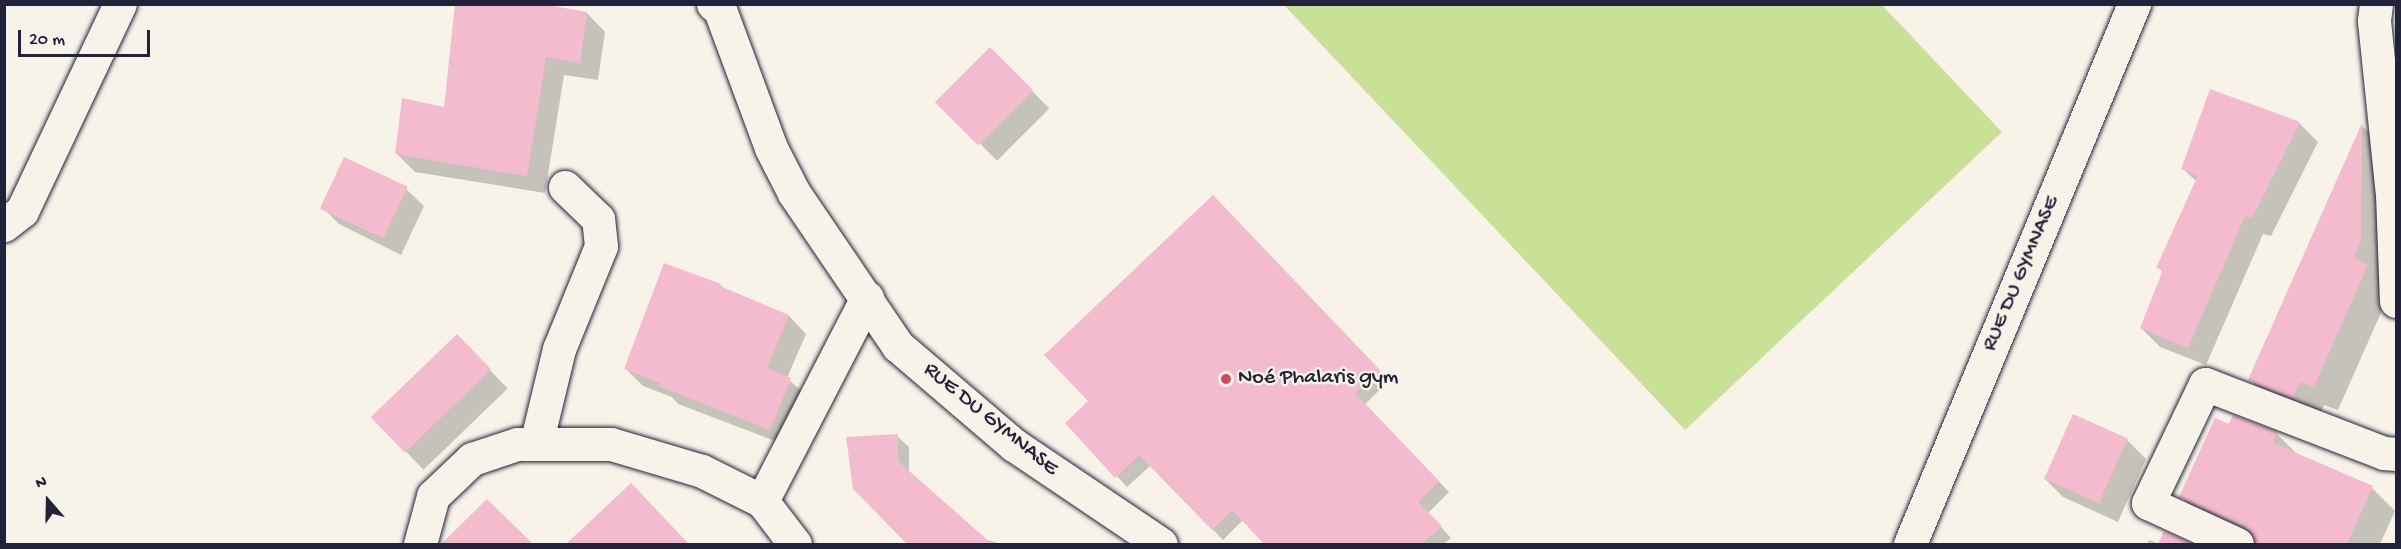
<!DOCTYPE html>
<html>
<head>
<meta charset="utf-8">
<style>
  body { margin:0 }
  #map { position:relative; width:2401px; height:549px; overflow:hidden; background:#f7f3e8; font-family:"Gochi Hand",sans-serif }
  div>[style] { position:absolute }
  .green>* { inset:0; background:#c8e197 }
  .shadow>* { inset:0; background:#0003; transform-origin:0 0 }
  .building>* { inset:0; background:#f4bbce; transform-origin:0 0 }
  .roads { filter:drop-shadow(0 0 2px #22223b) drop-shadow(0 0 2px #22223b) }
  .minor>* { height:33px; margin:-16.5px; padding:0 16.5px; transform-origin:16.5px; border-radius:16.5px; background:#f7f3e8 }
  .dots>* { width:16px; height:16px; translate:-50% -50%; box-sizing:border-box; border:3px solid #f7f3e8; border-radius:50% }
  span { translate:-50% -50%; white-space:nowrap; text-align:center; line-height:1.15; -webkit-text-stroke:5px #f7f3e8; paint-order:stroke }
  .street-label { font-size:22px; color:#22223b }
  .poi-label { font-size:22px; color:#22223b }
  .left { translate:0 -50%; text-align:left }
  .frame { position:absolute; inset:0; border:6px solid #22223b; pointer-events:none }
  .north { position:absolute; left:18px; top:471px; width:60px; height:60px; -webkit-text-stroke:4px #f7f3e8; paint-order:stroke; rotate:340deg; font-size:16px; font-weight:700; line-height:24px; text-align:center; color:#22223b }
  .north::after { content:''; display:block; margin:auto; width:21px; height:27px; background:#22223b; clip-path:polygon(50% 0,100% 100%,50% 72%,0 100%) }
  .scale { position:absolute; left:18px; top:30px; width:132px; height:27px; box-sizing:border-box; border:3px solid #22223b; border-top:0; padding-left:8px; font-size:18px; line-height:21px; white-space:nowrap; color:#22223b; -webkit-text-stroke:4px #f7f3e8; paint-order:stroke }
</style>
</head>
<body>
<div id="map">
  <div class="green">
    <i style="clip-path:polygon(1284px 5px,1882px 5px,2002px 132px,1685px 430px)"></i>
  </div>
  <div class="shadow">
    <i style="clip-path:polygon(587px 13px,605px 32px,598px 80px,564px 75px,545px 193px,415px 172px,396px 153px,445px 109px)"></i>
    <i style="left:990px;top:49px;width:84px;height:74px;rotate:45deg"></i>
    <i style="clip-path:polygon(2211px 91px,2299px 123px,2318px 142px,2271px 236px,2263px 234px,2206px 365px,2160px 347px,2141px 328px,2163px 272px,2158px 267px,2197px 182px,2183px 169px)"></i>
    <i style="clip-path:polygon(2362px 126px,2385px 148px,2391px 290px,2338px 410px,2324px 405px,2317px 421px,2274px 404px,2250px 380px)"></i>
    <i style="clip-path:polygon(345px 159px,406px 189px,424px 206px,401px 255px,339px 224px,321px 206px)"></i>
    <i style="clip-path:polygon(1223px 207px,1389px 381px,1365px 404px,1449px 492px,1428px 513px,1451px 538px,1444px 544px,1266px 544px,1243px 520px,1223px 540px,1151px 465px,1127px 487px,1067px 423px,1090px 401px)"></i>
    <i style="clip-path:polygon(720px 285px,726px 290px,789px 316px,806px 334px,787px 378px,808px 397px,788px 446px,678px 404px,672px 397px,643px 386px,626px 369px)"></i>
    <i style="left:457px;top:336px;width:73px;height:117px;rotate:46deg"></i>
    <i style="clip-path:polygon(2233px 417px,2277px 434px,2300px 457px,2372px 488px,2395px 511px,2380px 544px,2257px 544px,2204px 520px,2181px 496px)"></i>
    <i style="clip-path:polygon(897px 436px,909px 447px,909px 473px,983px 539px,1001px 544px,910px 544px,854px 489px)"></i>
    <i style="clip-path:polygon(2127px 440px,2146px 459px,2118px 522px,2063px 497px,2044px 478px)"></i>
    <i style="clip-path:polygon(487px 501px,531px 544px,456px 544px,450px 538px)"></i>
    <i style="clip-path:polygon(649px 504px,688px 544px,621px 544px,596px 518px)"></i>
    <i style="clip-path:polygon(2149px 540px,2159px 544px,2147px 544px)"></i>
  </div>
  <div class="building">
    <i style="clip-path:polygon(455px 4px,542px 4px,587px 12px,580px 63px,546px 57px,527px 176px,395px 154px,402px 98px,444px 107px)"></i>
    <i style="left:990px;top:47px;width:61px;height:78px;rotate:45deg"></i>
    <i style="clip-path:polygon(2210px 89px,2300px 122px,2252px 218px,2245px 216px,2188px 348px,2140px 328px,2163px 270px,2156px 268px,2198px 175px,2181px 169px)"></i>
    <i style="clip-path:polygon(2362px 123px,2361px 240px,2354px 258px,2368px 265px,2314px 387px,2300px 382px,2293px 398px,2248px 380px)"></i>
    <i style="left:344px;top:157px;width:70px;height:57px;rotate:25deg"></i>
    <i style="clip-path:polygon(1213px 195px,1380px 370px,1355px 393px,1439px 481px,1418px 502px,1442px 526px,1422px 544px,1264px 544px,1232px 510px,1212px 530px,1139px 455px,1115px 478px,1065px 423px,1088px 401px,1044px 355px)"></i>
    <i style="clip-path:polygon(664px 263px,721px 284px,720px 286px,789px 315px,767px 368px,791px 378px,770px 430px,659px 386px,660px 383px,624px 369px)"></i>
    <i style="left:457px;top:334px;width:49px;height:120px;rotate:46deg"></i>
    <i style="left:2073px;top:414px;width:60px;height:71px;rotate:24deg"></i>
    <i style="clip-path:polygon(2233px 415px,2278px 432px,2273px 443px,2373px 486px,2347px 544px,2255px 544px,2253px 534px,2245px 527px,2179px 497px,2215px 418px,2229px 424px)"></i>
    <i style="clip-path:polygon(898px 434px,898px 461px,992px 544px,907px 544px,853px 489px,846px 437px)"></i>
    <i style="clip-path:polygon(631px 483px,689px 544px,566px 544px)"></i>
    <i style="clip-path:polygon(487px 499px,533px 544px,441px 544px)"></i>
    <i style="clip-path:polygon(2164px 531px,2193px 544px,2158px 544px)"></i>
  </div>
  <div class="roads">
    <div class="minor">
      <i style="left:713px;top:4px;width:9px;rotate:41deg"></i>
      <i style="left:720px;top:10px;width:147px;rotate:69.7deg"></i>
      <i style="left:771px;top:148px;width:51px;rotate:62.9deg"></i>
      <i style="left:794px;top:193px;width:185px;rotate:55.8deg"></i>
      <i style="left:898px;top:346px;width:153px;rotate:40.5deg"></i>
      <i style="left:1014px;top:445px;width:177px;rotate:34deg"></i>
      <i style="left:2376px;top:4px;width:17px;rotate:97deg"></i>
      <i style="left:2374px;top:21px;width:174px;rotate:84.1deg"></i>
      <i style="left:2392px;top:194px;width:107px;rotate:87.9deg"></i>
      <i style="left:4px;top:225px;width:23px;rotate:-38deg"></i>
      <i style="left:22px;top:211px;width:229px;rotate:-64.7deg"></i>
      <i style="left:536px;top:444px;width:98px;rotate:-76.4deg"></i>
      <i style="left:559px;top:349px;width:111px;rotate:-67.8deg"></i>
      <i style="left:601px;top:246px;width:27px;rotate:-96deg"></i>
      <i style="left:598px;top:219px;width:46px;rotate:-135.9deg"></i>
      <i style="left:762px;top:501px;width:229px;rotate:-62.7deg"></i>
      <i style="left:420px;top:544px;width:50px;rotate:-74.8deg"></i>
      <i style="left:433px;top:496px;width:54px;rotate:-43.5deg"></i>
      <i style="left:472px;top:459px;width:47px;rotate:-18.4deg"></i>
      <i style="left:517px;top:444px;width:94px"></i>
      <i style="left:611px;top:444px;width:95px;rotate:16.5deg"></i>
      <i style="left:702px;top:471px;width:67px;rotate:26.6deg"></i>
      <i style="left:762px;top:501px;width:54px;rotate:52.5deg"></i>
      <i style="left:1910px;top:544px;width:585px;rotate:-67.47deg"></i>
      <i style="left:2237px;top:544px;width:98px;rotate:-155.3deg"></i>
      <i style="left:2148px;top:503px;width:132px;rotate:-64.4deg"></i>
      <i style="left:2205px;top:384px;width:192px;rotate:21.1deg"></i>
      <i style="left:2384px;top:453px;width:12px;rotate:5deg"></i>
    </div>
  </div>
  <div class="dots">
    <i style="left:1226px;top:379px;background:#d1495b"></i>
  </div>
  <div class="street-label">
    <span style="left:2022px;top:274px;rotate:-67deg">RUE DU GYMNASE</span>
    <span style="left:990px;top:420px;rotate:39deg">RUE DU GYMNASE</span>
  </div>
  <div class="poi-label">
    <span class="left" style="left:1238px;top:379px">Noé Phalaris gym</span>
  </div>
  <div class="frame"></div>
  <div class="north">N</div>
  <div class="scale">20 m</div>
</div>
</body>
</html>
